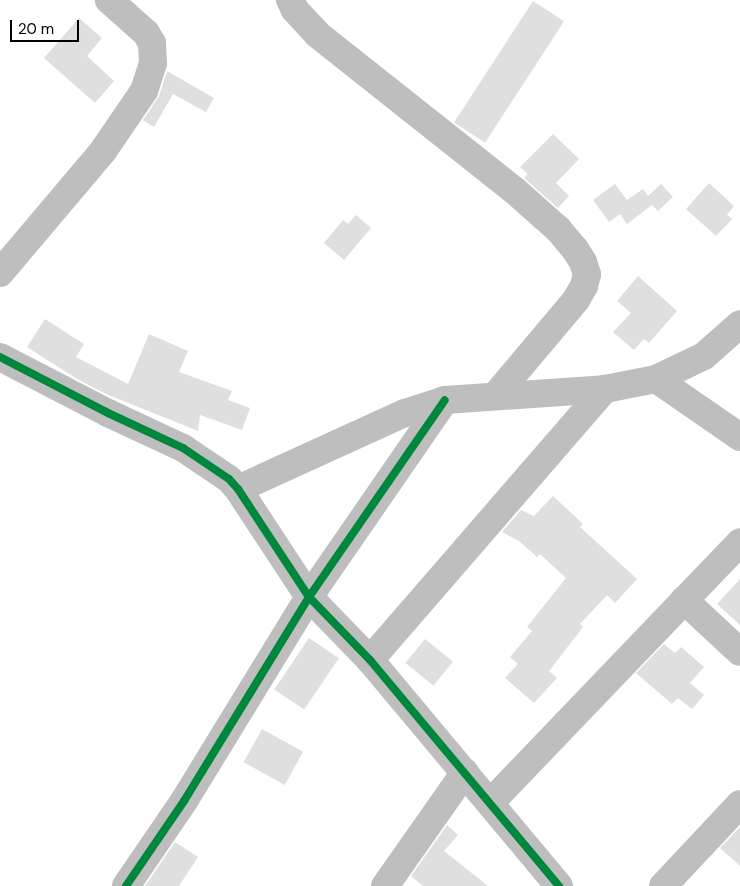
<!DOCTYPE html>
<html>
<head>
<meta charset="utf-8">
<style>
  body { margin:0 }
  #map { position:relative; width:740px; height:886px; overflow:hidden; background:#fff; font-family:"DM Sans",sans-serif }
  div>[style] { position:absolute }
  .building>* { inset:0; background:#dfdfdf; transform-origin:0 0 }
  .minor>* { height:28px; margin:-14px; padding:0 14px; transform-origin:14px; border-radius:14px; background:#bebebe }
  .cycleway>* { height:8px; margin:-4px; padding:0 4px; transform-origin:4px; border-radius:4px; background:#00873e }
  span { translate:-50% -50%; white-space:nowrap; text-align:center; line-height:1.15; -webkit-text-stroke:4px #fff; paint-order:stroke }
  .scale { position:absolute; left:10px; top:20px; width:69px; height:22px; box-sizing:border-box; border:2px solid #000; border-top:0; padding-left:6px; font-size:15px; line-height:18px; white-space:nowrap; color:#000; -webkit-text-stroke:4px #fff; paint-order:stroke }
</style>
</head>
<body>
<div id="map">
  <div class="building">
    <i style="left:533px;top:1px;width:37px;height:145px;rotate:33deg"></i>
    <i style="clip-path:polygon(79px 18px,102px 38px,87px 56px,114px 81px,95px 103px,44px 58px)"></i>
    <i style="clip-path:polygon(167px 71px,214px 98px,206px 112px,173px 94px,154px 127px,143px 120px,159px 96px)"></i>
    <i style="clip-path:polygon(553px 134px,579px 159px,556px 183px,569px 196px,558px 208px,524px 178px,528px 174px,520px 167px)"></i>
    <i style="clip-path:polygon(709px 183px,734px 206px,727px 215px,732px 219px,716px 236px,686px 209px)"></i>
    <i style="clip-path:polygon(615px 184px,627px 200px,643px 189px,648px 196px,661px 184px,673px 197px,658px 211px,652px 205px,627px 224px,620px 214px,609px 222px,593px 200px)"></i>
    <i style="clip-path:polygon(356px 215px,371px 228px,344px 260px,324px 243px,343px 220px,348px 224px)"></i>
    <i style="clip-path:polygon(638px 276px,677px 311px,649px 343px,644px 339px,634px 350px,613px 332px,631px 313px,617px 301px)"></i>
    <i style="clip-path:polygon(45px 319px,84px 344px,76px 357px,128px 384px,149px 334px,188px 351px,179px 372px,232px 391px,228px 400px,250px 408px,242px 430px,200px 415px,198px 431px,106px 394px,77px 379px,27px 347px)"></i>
    <i style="clip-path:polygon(553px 496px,583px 524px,580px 527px,637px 579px,615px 603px,607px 595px,580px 624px,583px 627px,549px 671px,557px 678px,534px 703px,505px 678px,518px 664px,510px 657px,532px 631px,527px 627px,566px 578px,540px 554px,537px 557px,519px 541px,502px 532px,521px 510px,534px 516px)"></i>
    <i style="clip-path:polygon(740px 579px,740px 625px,717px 604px)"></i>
    <i style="left:309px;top:638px;width:36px;height:62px;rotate:34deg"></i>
    <i style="left:425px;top:639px;width:36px;height:31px;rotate:39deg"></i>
    <i style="clip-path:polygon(664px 644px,675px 653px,681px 647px,704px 667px,690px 683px,704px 695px,692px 709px,678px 698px,672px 704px,636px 673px)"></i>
    <i style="left:262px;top:729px;width:47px;height:38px;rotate:29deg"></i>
    <i style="clip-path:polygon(447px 825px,458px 835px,444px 851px,488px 886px,423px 886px,411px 876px)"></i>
    <i style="clip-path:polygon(740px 827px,740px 866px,720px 848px)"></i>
    <i style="clip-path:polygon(175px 842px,198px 857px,179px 886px,145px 886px)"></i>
  </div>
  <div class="minor">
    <i style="left:290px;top:0;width:11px;rotate:63deg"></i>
    <i style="left:295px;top:10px;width:33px;rotate:47deg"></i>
    <i style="left:317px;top:34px;width:251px;rotate:38.4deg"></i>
    <i style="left:514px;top:190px;width:59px;rotate:41.6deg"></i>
    <i style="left:558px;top:229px;width:26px;rotate:50deg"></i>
    <i style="left:575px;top:249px;width:15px;rotate:58deg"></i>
    <i style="left:583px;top:262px;width:13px;rotate:72deg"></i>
    <i style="left:587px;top:274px;width:12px;rotate:104deg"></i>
    <i style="left:584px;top:286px;width:16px;rotate:120deg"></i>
    <i style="left:576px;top:300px;width:124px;rotate:130.1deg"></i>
    <i style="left:0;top:273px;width:160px;rotate:-49.8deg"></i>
    <i style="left:103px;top:151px;width:73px;rotate:-55.7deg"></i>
    <i style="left:144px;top:91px;width:29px;rotate:-72deg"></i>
    <i style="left:153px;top:63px;width:20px;rotate:-93deg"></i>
    <i style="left:152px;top:43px;width:12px;rotate:-121deg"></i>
    <i style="left:146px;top:33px;width:50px;rotate:-138.3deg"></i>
    <i style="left:0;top:357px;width:122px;rotate:27.4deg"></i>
    <i style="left:108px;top:413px;width:83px;rotate:25deg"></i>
    <i style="left:183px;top:448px;width:55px;rotate:34deg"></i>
    <i style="left:229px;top:479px;width:13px;rotate:48deg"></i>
    <i style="left:238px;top:489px;width:129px;rotate:56.7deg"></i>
    <i style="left:309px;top:597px;width:88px;rotate:45.9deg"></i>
    <i style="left:370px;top:660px;width:295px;rotate:50.1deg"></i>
    <i style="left:656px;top:379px;width:102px;rotate:34.6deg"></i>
    <i style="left:238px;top:489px;width:183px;rotate:-24.5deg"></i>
    <i style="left:405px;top:413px;width:42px;rotate:-18deg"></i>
    <i style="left:445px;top:400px;width:160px;rotate:-3.9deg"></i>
    <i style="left:605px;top:389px;width:52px;rotate:-11.1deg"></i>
    <i style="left:656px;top:379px;width:53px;rotate:-25.6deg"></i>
    <i style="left:704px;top:356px;width:48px;rotate:-41.6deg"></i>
    <i style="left:684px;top:600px;width:76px;rotate:42.9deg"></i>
    <i style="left:370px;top:660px;width:359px;rotate:-49.1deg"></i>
    <i style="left:491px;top:802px;width:360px;rotate:-46.2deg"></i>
    <i style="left:126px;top:886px;width:103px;rotate:-55.7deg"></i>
    <i style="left:184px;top:801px;width:239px;rotate:-58.5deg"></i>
    <i style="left:309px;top:597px;width:239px;rotate:-55.4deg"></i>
    <i style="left:385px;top:886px;width:139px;rotate:-54.9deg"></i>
    <i style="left:663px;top:886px;width:112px;rotate:-46.8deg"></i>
  </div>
  <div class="cycleway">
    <i style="left:0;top:357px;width:122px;rotate:27.4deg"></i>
    <i style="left:108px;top:413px;width:83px;rotate:25deg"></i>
    <i style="left:183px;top:448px;width:55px;rotate:34deg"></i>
    <i style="left:229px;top:479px;width:13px;rotate:48deg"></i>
    <i style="left:238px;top:489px;width:129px;rotate:56.7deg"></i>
    <i style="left:309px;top:597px;width:88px;rotate:45.9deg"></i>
    <i style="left:370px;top:660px;width:295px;rotate:50.1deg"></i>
    <i style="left:126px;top:886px;width:103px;rotate:-55.7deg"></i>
    <i style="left:184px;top:801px;width:239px;rotate:-58.5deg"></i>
    <i style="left:309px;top:597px;width:239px;rotate:-55.4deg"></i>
  </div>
  <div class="scale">20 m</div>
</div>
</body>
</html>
